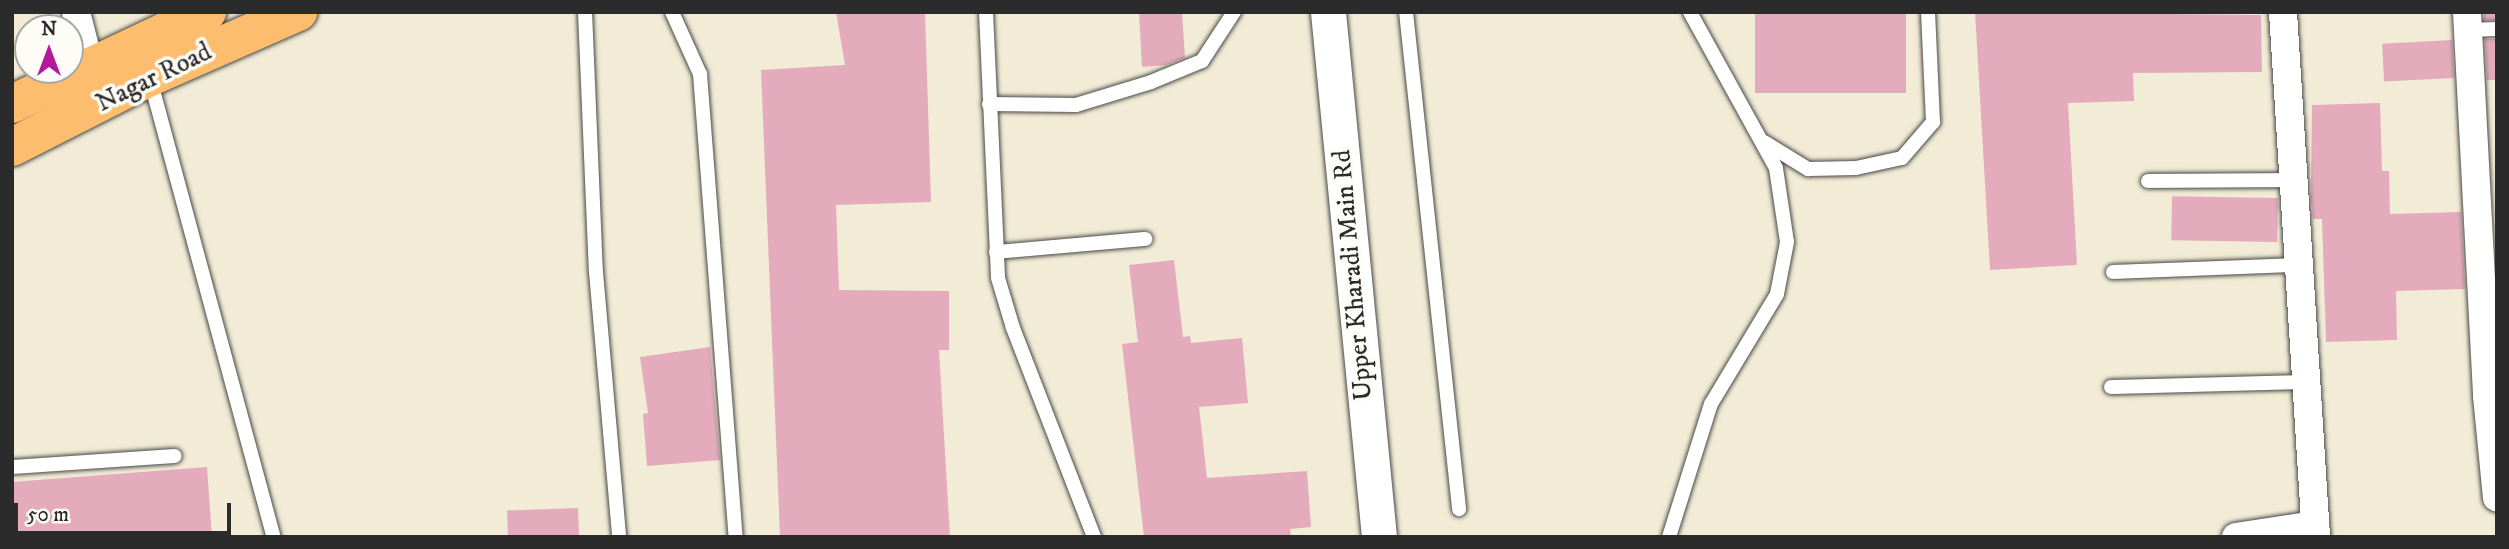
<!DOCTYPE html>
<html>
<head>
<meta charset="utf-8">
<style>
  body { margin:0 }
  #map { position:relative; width:2509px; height:549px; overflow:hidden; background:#f2ecd7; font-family:"IM FELL DW Pica",serif }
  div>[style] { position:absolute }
  .building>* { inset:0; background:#e3abbb; transform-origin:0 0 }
  .roads { filter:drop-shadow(0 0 2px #494845) drop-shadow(0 0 2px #494845) }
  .service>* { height:14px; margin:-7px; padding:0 7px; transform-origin:7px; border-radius:7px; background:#fff }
  .minor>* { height:28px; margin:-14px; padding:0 14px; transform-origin:14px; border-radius:14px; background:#fff }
  .tertiary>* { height:35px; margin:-17.5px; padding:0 17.5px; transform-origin:17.5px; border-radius:17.5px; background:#fff }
  .trunk>* { height:38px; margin:-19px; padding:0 19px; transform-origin:19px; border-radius:19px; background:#fcbd6f }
  span { translate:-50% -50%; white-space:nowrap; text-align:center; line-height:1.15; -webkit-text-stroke:7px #fdfcf7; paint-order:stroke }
  .street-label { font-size:26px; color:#2b2b2b }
  .frame { position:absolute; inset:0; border:14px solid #2b2b2b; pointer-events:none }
  .north { position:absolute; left:14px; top:14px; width:70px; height:70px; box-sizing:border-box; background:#fdfcf7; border:2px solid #a9a8a5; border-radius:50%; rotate:0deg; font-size:19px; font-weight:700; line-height:28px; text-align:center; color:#2b2b2b }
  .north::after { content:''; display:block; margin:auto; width:24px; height:32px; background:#b5179e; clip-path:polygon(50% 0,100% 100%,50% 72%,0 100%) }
  .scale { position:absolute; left:14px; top:503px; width:217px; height:32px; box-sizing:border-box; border:4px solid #2b2b2b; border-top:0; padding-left:9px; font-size:21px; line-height:24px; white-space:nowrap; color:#2b2b2b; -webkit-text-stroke:5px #fdfcf7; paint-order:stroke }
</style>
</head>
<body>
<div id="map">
  <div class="building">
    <i style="clip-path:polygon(836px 12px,925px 12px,931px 202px,836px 205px,839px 290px,949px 291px,949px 350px,939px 350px,950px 537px,780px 537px,761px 70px,845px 65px)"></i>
    <i style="clip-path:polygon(1139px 12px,1182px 12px,1185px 58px,1166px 65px,1142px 67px)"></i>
    <i style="left:1755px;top:12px;width:151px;height:81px"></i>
    <i style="clip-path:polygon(1975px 12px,2261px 15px,2262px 72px,2133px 73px,2134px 101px,2068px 103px,2077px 265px,1990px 270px)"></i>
    <i style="left:2484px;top:12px;width:13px;height:8px"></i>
    <i style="clip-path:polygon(2485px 39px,2497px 39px,2497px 80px,2487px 80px)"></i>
    <i style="left:2452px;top:40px;width:38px;height:70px;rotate:87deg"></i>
    <i style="clip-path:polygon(2380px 103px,2382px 171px,2389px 171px,2390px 214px,2461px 212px,2465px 289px,2396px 291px,2397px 340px,2326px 342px,2322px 219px,2313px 219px,2311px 197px,2312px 105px)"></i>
    <i style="left:2278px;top:198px;width:44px;height:106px;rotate:91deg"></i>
    <i style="clip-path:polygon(1174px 260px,1183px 337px,1190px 336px,1191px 343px,1242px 338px,1248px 403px,1199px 407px,1207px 478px,1307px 471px,1311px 527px,1290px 529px,1291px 537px,1144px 537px,1122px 344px,1138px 342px,1129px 265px)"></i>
    <i style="clip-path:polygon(710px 347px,720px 460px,647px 466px,643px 414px,648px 413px,640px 357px)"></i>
    <i style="clip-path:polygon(207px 467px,212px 537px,12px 537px,12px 482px)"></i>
    <i style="left:578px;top:508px;width:29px;height:71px;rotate:88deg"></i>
  </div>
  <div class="roads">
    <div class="service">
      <i style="left:585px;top:12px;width:260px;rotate:87.6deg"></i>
      <i style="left:596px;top:272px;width:266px;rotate:85deg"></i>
      <i style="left:672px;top:12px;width:68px;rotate:65.7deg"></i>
      <i style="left:700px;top:74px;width:464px;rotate:85.6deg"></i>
      <i style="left:986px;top:12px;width:266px;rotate:87.4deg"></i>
      <i style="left:998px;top:278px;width:52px;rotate:73.3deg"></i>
      <i style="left:1013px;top:328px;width:224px;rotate:68.8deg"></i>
      <i style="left:1406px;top:12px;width:500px;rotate:83.9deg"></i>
      <i style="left:2468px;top:30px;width:29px;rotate:-2deg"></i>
      <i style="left:150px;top:79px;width:474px;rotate:74.9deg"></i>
      <i style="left:989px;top:104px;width:87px;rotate:0.7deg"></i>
      <i style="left:1076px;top:105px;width:78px;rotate:-17deg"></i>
      <i style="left:1151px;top:82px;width:55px;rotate:-22.4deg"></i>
      <i style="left:1202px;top:61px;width:59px;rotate:-56.9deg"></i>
      <i style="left:1764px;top:142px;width:52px;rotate:31.5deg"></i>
      <i style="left:1808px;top:169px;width:48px;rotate:-1.2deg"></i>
      <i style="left:1856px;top:168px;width:47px;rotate:-12.3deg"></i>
      <i style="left:1902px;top:158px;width:48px;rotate:-49.3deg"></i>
      <i style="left:1933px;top:122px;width:110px;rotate:-92.6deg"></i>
      <i style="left:2148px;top:181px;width:145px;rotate:-0.4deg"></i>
      <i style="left:996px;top:252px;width:150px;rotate:-5deg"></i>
      <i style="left:2113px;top:272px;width:185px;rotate:-2.2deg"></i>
      <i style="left:2111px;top:387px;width:195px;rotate:-1.5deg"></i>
      <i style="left:12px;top:467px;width:163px;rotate:-3.9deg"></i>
      <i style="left:1669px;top:537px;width:139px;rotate:-72.5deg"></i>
      <i style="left:1711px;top:404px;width:128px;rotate:-59deg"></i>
      <i style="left:1777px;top:294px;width:53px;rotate:-79.1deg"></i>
      <i style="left:1787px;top:242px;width:75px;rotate:-98.5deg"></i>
      <i style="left:1776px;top:168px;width:178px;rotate:-118.9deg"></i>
    </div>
    <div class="minor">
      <i style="left:76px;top:12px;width:57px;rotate:75.7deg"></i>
      <i style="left:2283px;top:12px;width:526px;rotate:86.4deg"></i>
      <i style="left:2467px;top:12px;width:385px;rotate:87deg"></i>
      <i style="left:2487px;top:396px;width:102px;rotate:84.4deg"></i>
      <i style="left:2236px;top:537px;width:80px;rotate:-8.6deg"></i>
    </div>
    <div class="tertiary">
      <i style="left:1328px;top:12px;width:527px;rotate:84.45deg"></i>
    </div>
    <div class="trunk">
      <i style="left:12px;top:104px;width:216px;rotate:-25.3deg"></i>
      <i style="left:12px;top:147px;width:155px;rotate:-26.9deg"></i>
      <i style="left:150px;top:77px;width:162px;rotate:-23.7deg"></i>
    </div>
  </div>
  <div class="street-label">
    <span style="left:154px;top:78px;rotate:-26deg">Nagar Road</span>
    <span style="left:1353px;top:275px;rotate:-95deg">Upper Kharadi Main Rd</span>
  </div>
  <div class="frame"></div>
  <div class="north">N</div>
  <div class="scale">50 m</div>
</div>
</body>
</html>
